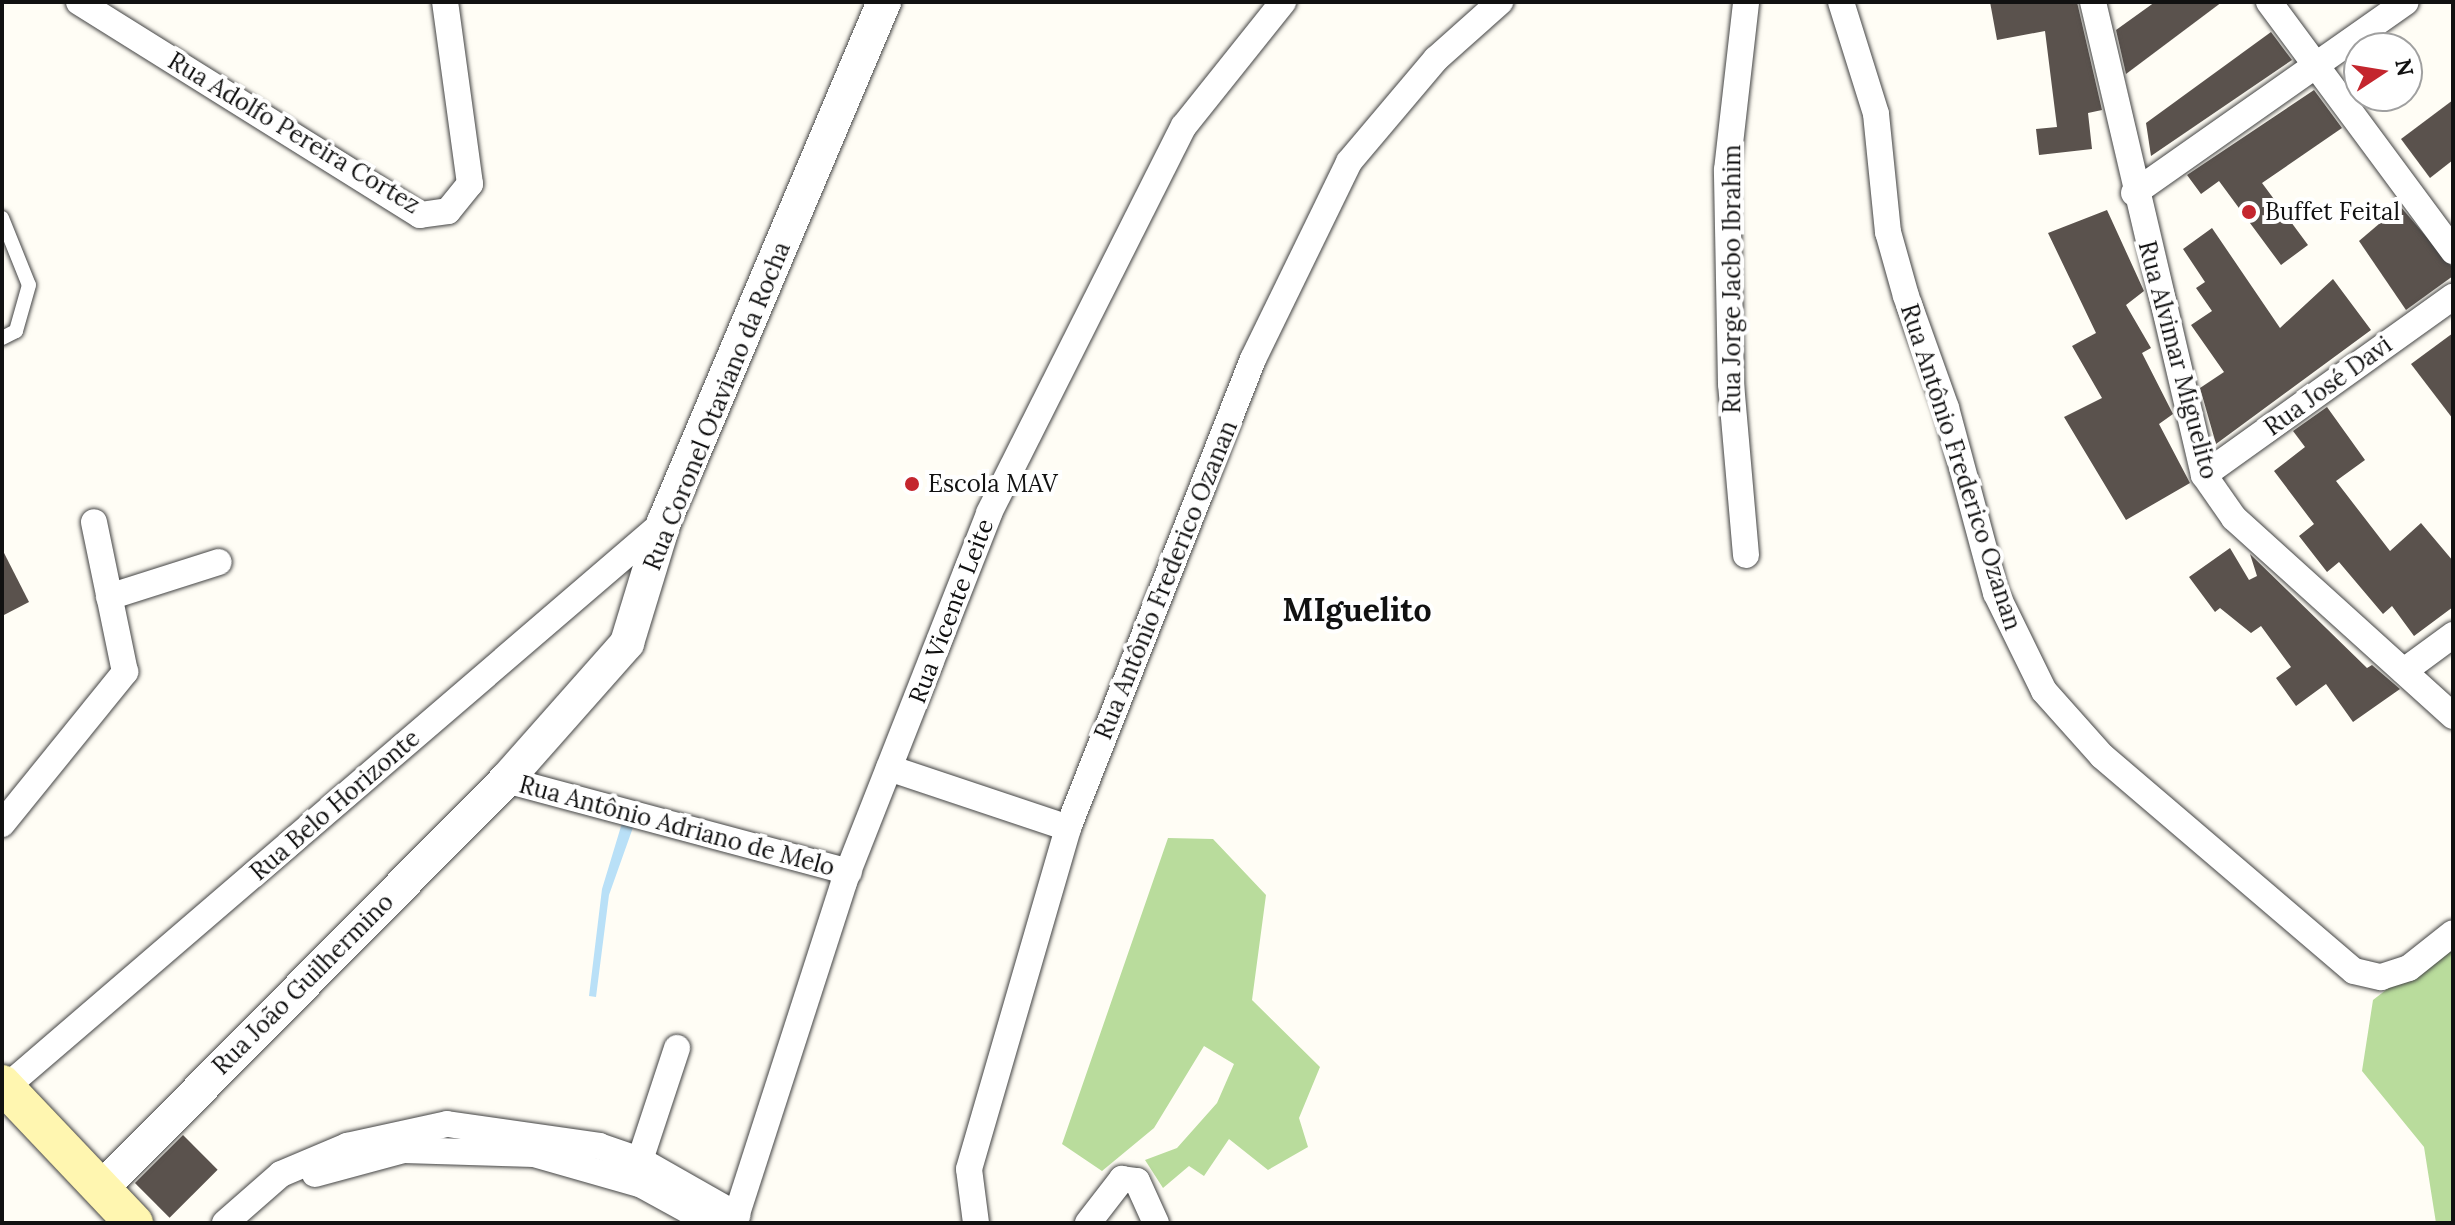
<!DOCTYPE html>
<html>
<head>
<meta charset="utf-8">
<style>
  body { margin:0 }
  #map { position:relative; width:2455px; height:1225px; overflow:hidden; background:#fffdf5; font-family:Lora,serif }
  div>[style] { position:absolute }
  .forest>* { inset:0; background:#b9dc9c }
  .water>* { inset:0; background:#b9e0f7 }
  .building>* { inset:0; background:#5a524d; transform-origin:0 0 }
  .roads { filter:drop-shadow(0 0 2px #444) drop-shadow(0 0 2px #444) }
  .service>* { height:14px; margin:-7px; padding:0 7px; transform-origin:7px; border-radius:7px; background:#fff }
  .minor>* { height:26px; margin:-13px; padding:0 13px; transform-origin:13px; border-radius:13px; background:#fff }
  .tertiary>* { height:34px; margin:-17px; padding:0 17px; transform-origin:17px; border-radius:17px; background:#fff }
  .secondary>* { height:38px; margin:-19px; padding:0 19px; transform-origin:19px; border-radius:19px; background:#fff6b0 }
  .dots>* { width:22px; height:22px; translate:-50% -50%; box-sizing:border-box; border:4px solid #fff; border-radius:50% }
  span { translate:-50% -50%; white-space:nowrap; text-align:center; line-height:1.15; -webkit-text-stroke:8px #fff; paint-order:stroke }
  .street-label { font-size:24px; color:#111 }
  .poi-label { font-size:24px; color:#111 }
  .left { translate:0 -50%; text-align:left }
  .district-label { font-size:32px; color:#111; font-weight:700 }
  .frame { position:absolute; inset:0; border:4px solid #111; pointer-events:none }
  .north { position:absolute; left:2343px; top:32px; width:80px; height:80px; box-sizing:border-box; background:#fff; border:2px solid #a0a0a0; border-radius:50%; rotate:78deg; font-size:22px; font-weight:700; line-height:32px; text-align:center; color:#111 }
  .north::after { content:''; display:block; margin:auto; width:28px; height:36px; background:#c4262e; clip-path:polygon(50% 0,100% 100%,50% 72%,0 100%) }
</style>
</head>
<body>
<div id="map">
  <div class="forest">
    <i style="clip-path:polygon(1168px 838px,1213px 839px,1266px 895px,1252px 1000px,1320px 1067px,1299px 1118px,1308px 1147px,1268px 1170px,1229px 1139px,1204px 1176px,1189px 1166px,1163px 1188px,1145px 1160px,1177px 1148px,1217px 1103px,1234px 1064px,1204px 1046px,1154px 1128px,1102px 1171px,1062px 1144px)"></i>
    <i style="clip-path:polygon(2453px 938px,2453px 1223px,2436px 1223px,2424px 1147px,2362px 1071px,2373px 1000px)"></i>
  </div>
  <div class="water">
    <i style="clip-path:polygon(636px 819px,609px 895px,596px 997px,589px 996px,602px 889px,622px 823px)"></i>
  </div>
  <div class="building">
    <i style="clip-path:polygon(1990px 2px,2077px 2px,2102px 110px,2088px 113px,2092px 149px,2039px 155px,2036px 129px,2057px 127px,2045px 31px,1997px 40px)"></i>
    <i style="clip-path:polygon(2155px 2px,2222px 2px,2126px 74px,2116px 30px)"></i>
    <i style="clip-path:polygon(2271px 32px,2292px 60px,2151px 156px,2146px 123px)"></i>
    <i style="clip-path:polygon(2314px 90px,2342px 128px,2262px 183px,2308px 245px,2281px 265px,2219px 181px,2201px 194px,2187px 175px)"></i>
    <i style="clip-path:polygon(2453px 100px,2453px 160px,2430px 178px,2401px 139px)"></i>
    <i style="clip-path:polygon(2400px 206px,2453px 268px,2453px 276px,2406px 310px,2359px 241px)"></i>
    <i style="clip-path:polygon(2107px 210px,2144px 291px,2126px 305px,2151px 348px,2142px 353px,2173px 414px,2159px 424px,2190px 483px,2126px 520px,2064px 417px,2102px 398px,2072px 346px,2096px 333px,2048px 233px)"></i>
    <i style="clip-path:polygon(2212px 228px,2280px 328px,2333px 279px,2371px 330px,2216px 444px,2200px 388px,2224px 372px,2191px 325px,2212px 311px,2196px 288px,2205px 282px,2183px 249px)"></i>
    <i style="clip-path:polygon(2453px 333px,2453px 419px,2411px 364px)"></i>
    <i style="clip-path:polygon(2327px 407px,2365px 460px,2336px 481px,2390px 551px,2421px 523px,2453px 561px,2453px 607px,2414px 636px,2392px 606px,2383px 614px,2339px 562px,2327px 572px,2299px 536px,2314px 524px,2274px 471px,2305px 447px,2293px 431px)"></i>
    <i style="clip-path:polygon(2230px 548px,2249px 580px,2257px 576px,2250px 554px,2367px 668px,2372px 665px,2400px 689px,2353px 722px,2326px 684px,2296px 706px,2276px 678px,2291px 667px,2261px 626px,2251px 633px,2220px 608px,2215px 612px,2189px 577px)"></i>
    <i style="clip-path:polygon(2px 549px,29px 602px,2px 616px)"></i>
    <i style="left:183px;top:1135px;width:49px;height:68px;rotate:45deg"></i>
  </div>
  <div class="roads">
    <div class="service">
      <i style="left:2px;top:218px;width:72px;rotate:68.1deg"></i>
      <i style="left:29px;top:285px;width:48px;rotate:105.8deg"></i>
      <i style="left:16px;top:331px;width:16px;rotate:153deg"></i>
    </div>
    <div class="minor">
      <i style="left:79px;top:2px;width:402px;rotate:32deg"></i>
      <i style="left:420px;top:215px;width:28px;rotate:-8deg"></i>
      <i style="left:448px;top:211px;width:35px;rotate:-51deg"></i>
      <i style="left:470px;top:184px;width:184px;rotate:-97.8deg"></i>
      <i style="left:1841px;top:2px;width:117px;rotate:72.6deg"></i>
      <i style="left:1876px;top:114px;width:119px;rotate:84.2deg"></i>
      <i style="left:1888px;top:232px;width:66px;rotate:74.3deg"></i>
      <i style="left:1906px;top:296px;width:119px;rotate:70.3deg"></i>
      <i style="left:1946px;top:408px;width:192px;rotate:74.9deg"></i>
      <i style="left:1996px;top:593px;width:109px;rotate:63.9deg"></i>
      <i style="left:2044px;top:691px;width:87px;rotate:48.3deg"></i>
      <i style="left:2102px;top:756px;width:331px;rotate:40.5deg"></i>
      <i style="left:2354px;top:971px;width:28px;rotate:13deg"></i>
      <i style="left:2381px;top:977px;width:29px;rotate:-18deg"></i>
      <i style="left:2409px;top:968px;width:56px;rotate:-38.5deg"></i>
      <i style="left:2093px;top:2px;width:486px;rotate:76.8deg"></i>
      <i style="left:2204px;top:475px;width:52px;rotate:55.1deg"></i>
      <i style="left:2234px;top:518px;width:295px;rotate:42.1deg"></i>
      <i style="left:2269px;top:2px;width:310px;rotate:53.5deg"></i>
      <i style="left:2134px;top:193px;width:332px;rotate:-35.1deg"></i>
      <i style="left:2204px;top:475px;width:306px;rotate:-35.6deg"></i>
      <i style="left:1746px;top:555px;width:172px;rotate:-95deg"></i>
      <i style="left:1731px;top:384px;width:214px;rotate:-91.1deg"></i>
      <i style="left:1727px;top:170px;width:169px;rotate:-83.5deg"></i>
      <i style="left:109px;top:597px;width:115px;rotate:-17.7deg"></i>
      <i style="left:2404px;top:671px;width:61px;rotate:-36.3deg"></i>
      <i style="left:889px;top:768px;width:189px;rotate:18.5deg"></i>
      <i style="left:506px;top:780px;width:355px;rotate:15deg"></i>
      <i style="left:2px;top:824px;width:196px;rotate:-51deg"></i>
      <i style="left:125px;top:672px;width:153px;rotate:-101.7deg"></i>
      <i style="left:5px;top:1088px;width:869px;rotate:-40.66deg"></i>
      <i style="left:640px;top:1160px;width:118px;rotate:-71.7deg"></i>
      <i style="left:315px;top:1174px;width:92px;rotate:-15.1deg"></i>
      <i style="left:404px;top:1150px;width:130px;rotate:1.8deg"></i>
      <i style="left:534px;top:1154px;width:112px;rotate:16deg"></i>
      <i style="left:642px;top:1185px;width:79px;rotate:28.8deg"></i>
      <i style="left:225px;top:1223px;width:74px;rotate:-41.2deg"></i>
      <i style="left:281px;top:1174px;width:72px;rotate:-23deg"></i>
      <i style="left:347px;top:1146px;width:102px;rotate:-12.4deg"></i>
      <i style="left:447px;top:1124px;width:154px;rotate:8.2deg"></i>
      <i style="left:599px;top:1146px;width:43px;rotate:18.9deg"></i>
      <i style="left:640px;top:1160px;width:112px;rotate:29.6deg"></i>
      <i style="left:734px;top:1223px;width:358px;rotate:-72.1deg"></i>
      <i style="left:844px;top:882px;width:396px;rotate:-68.5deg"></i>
      <i style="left:989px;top:513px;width:433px;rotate:-63.3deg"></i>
      <i style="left:1184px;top:126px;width:159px;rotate:-51.4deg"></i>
      <i style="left:976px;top:1223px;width:54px;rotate:-97.4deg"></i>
      <i style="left:969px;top:1169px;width:355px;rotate:-73.8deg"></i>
      <i style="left:1068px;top:828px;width:504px;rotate:-68.47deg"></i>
      <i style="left:1253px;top:359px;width:219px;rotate:-64deg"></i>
      <i style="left:1349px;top:162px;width:135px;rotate:-49.8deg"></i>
      <i style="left:1436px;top:59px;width:86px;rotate:-41.7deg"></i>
      <i style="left:1088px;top:1223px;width:56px;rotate:-52.3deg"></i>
      <i style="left:1122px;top:1179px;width:15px;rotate:8deg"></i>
      <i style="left:1137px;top:1181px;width:46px;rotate:65.7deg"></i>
    </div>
    <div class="tertiary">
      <i style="left:101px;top:1189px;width:576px;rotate:-45.28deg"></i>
      <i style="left:506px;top:780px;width:183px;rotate:-48.5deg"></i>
      <i style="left:627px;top:643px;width:127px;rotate:-73deg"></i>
      <i style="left:664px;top:522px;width:565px;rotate:-67.07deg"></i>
    </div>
    <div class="secondary">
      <i style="left:2px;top:1084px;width:192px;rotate:46.5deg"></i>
    </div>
  </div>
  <div class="dots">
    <i style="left:2249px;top:212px;background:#c4262e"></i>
    <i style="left:912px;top:484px;background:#c4262e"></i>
  </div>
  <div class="street-label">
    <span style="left:294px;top:133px;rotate:31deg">Rua Adolfo Pereira Cortez</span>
    <span style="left:1732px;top:279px;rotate:-90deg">Rua Jorge Jacbo Ibrahim</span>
    <span style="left:2178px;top:360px;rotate:75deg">Rua Alvimar Miguelito</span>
    <span style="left:2328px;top:386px;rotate:-36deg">Rua José Davi</span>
    <span style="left:717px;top:406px;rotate:-68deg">Rua Coronel Otaviano da Rocha</span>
    <span style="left:1961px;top:467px;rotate:72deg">Rua Antônio Frederico Ozanan</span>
    <span style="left:1166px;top:580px;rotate:-68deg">Rua Antônio Frederico Ozanan</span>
    <span style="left:951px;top:611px;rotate:-69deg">Rua Vicente Leite</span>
    <span style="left:335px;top:805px;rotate:-41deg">Rua Belo Horizonte</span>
    <span style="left:677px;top:826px;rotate:15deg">Rua Antônio Adriano de Melo</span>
    <span style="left:303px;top:984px;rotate:-45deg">Rua João Guilhermino</span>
  </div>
  <div class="poi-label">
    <span class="left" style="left:2265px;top:212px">Buffet Feital</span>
    <span class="left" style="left:928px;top:484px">Escola MAV</span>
  </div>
  <div class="district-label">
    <span style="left:1357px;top:610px">MIguelito</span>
  </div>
  <div class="frame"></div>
  <div class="north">N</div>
</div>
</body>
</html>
